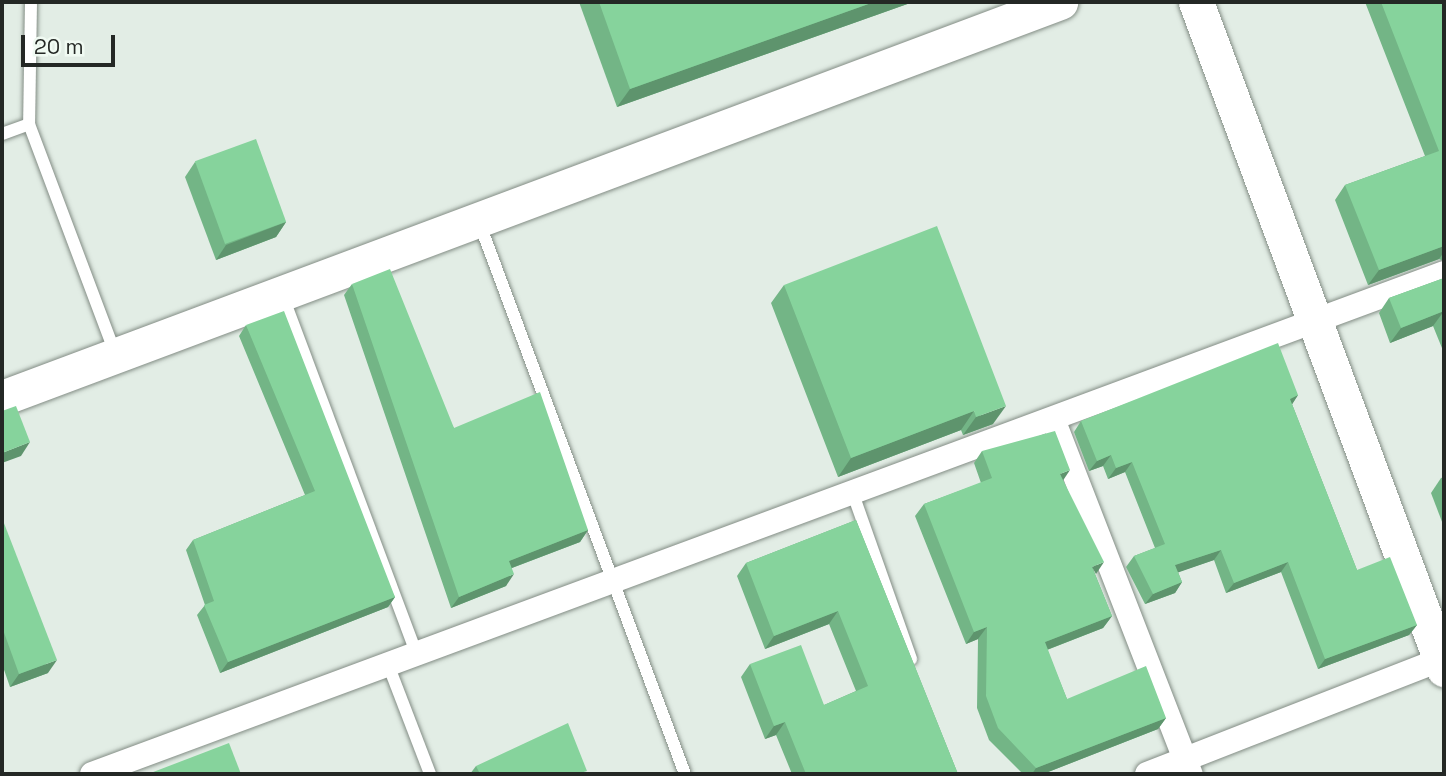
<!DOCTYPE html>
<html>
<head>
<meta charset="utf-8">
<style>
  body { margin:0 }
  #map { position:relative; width:1446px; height:776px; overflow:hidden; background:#e2ede5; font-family:"Space Grotesk",sans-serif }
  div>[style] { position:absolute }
  .roads { filter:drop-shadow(0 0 2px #838d85) drop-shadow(0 0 2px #838d85) }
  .lane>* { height:12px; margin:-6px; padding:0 6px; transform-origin:6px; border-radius:6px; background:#fff }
  .street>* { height:24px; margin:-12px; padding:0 12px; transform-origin:12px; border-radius:12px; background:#fff }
  .secondary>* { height:35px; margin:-17.5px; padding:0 17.5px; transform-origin:17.5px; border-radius:17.5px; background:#fff }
  .wall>* { inset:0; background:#73b586 }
  .shaded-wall>* { inset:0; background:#5e946d }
  .building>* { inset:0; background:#86d39c; transform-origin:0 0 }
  span { translate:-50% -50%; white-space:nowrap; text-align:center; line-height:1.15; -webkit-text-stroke:5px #f0faf2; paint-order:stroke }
  .frame { position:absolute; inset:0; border:4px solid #242825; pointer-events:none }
  .scale { position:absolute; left:21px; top:35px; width:94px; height:32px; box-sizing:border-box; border:4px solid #242825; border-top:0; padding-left:9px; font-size:21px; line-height:24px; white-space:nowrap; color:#242825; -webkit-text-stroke:5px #f0faf2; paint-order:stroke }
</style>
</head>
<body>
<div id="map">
  <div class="roads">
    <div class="lane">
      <i style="left:31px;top:2px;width:122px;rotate:90.9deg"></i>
      <i style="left:29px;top:124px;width:247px;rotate:69.4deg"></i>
      <i style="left:2px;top:134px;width:29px;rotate:-20deg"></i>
      <i style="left:479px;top:222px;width:589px;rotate:69.54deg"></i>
      <i style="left:282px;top:294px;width:386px;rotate:69.5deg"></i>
      <i style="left:853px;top:494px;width:175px;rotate:70.6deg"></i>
      <i style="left:389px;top:667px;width:115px;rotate:69deg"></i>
    </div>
    <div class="street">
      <i style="left:1053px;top:419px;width:381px;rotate:68.8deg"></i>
      <i style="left:92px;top:774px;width:1442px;rotate:-20.33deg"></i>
      <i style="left:1147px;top:774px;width:319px;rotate:-21.3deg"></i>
    </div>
    <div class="secondary">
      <i style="left:1196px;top:2px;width:712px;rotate:69.6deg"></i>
      <i style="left:2px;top:398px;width:1130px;rotate:-20.52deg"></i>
    </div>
  </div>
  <div class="wall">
    <i style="clip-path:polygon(579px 2px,913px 2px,617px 107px)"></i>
    <i style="clip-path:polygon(1365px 2px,1444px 2px,1444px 261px,1439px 259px,1368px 285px,1335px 200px,1345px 185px,1425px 156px)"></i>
    <i style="clip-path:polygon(195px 162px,286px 222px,276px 237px,216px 260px,185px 177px)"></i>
    <i style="clip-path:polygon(1444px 278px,1444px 353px,1433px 326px,1390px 343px,1379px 313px,1389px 298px)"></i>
    <i style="clip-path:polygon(352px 284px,454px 428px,588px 530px,580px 542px,512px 568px,506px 586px,451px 608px,344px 295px)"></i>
    <i style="clip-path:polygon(784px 285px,993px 424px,963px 435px,961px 430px,838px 477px,771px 303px)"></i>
    <i style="clip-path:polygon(246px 325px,395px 597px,388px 607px,220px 673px,197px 615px,205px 605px,186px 550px,193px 540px,305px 495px,239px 336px)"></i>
    <i style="clip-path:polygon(1298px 395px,1292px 404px,1357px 570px,1417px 625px,1409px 635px,1318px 669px,1281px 572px,1226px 593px,1214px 560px,1178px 572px,1182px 582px,1175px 593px,1145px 604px,1126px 567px,1134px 556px,1155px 548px,1125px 472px,1108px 479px,1103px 466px,1089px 471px,1074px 432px,1081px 421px)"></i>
    <i style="clip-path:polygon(982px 451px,1063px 480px,1095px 574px,1112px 616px,1103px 628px,1047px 650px,1067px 699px,1166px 718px,1158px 729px,1043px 774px,1023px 774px,989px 740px,977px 708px,978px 639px,966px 644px,915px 516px,924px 504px,981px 483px,974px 463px)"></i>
    <i style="clip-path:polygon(1444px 477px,1444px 527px,1431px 493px,1441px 478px)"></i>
    <i style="clip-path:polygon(2px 518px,48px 673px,10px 687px,2px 664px)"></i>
    <i style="clip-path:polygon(856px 520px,958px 774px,792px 774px,776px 735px,765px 739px,741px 677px,750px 664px,824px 705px,856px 691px,829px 624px,765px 649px,737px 576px,746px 563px)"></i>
    <i style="clip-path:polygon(476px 766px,584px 774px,470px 774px)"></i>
  </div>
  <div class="shaded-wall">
    <i style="clip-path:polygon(874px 2px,913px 2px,617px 107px,630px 89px)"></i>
    <i style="clip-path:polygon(286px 222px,276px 237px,216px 260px,226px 245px)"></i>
    <i style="clip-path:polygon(1444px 246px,1444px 252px,1439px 259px,1368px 285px,1379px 270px)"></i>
    <i style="clip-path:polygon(1444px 311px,1433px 326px,1390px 343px,1401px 328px)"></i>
    <i style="clip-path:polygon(1298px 395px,1291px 406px,1290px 399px)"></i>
    <i style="clip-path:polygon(1006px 406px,993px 424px,963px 435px,976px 417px)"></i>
    <i style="clip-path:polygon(974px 411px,961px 430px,838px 477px,851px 458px)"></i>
    <i style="clip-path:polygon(30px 442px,21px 456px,2px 463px,2px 453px)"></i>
    <i style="clip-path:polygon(1111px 455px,1103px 466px,1089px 471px,1097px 461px)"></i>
    <i style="clip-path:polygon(1132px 462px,1125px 472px,1108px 479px,1116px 468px)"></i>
    <i style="clip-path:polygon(1070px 470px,1062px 482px,1060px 474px)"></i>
    <i style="clip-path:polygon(588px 530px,580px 542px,501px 572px,509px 561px)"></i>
    <i style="clip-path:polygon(1221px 550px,1214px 560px,1168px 576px,1175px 565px)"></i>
    <i style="clip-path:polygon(1104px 562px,1096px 574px,1092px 567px)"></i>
    <i style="clip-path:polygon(1288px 562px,1281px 572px,1226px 593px,1234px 583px)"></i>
    <i style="clip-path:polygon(514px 574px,506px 586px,451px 608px,459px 597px)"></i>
    <i style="clip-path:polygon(1182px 582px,1175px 593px,1145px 604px,1153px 594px)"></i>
    <i style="clip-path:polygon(395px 597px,388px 607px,220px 673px,228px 662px)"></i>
    <i style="clip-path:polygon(838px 611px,829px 624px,765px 649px,774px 636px)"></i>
    <i style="clip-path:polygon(1112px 616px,1103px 628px,1036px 654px,1045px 642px)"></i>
    <i style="clip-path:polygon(1417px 625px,1409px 635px,1318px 669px,1325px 659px)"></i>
    <i style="clip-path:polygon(987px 627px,978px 639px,966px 644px,974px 632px)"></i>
    <i style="clip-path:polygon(57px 660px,48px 673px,10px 687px,19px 674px)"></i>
    <i style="clip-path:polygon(1166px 718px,1158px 729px,1043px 774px,1032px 774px,1036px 768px)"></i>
    <i style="clip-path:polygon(785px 722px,776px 735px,765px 739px,774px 726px)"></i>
  </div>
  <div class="building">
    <i style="clip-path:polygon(599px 2px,874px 2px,630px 89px)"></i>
    <i style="clip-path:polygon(1381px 2px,1444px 2px,1444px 246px,1379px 270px,1345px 185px,1439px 151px)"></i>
    <i style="left:256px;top:139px;width:88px;height:65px;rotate:70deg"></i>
    <i style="clip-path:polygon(937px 226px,1006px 406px,976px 417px,974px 411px,851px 458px,784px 285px)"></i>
    <i style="clip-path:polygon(390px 269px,454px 428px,540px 392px,588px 530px,509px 561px,514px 574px,459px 597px,352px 284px)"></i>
    <i style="clip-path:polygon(1444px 278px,1444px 313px,1444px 311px,1401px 328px,1389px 298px)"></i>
    <i style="clip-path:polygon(284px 311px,395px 597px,228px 662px,204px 605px,214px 601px,193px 540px,315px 491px,246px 325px)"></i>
    <i style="clip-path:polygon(1278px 343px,1298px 395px,1290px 399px,1357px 570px,1390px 557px,1417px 625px,1325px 659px,1288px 562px,1234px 583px,1221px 550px,1175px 565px,1182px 582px,1153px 594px,1134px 556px,1165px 544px,1132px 462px,1116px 468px,1111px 455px,1097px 461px,1081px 421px)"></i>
    <i style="clip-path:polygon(16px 406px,30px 442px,2px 453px,2px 411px)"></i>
    <i style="clip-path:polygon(1055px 431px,1070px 470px,1060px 474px,1104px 562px,1092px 567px,1112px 616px,1045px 642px,1067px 699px,1146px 666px,1166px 718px,1036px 768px,998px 728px,986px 696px,987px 627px,974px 632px,924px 504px,992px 478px,982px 451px)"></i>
    <i style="clip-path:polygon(2px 518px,57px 660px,19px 674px,2px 627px)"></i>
    <i style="clip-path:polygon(856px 520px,958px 774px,806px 774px,785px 722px,774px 726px,750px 664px,801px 645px,824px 705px,868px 686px,838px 611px,774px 636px,746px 563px)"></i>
    <i style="clip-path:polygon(568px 723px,587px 771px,577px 774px,552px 774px,552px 773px,549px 774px,480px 774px,476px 766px)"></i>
    <i style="clip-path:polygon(229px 743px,241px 774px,148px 774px)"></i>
  </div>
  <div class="frame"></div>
  <div class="scale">20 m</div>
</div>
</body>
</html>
